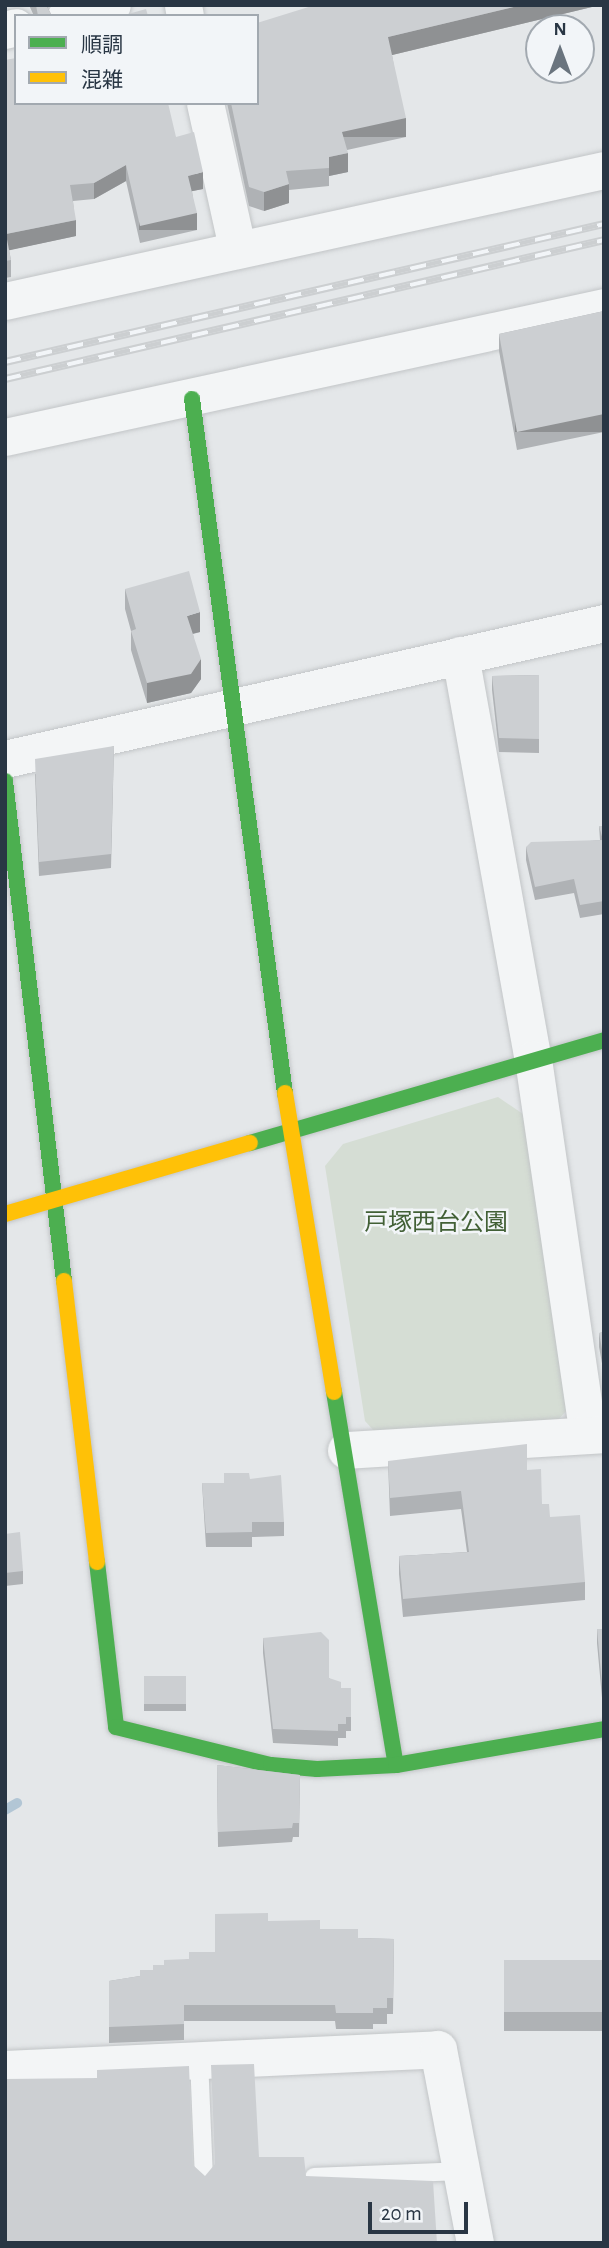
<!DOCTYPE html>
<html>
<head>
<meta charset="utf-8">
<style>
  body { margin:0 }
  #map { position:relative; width:609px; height:2248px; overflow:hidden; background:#e4e7e9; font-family:"Alegreya Sans","Noto Sans JP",sans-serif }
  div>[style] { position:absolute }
  .green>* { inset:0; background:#d5ddd4 }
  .stream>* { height:10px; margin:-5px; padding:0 5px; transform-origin:5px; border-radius:5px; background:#b2c6d5 }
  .roads { filter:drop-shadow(0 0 2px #c2c5c7) drop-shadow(0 0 2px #c2c5c7) }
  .lane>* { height:18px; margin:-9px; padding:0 9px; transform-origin:9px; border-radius:9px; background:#f3f5f6 }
  .street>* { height:37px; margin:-18.5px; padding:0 18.5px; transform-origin:18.5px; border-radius:18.5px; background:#f3f5f6 }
  .fast>* { height:16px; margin:-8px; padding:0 8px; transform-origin:8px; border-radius:8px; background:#4caf50 }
  .slow>* { height:16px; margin:-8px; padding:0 8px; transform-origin:8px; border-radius:8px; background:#ffc107 }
  .rail>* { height:8px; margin-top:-4px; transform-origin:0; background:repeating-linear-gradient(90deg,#f2f5f8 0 16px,#cccfd1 0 32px); box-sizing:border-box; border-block:2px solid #cccfd1 }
  .wall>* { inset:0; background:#afb2b5; transform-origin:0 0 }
  .shaded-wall>* { inset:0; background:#8f9193; transform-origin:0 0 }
  .building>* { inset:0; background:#cccfd2; transform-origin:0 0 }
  span { translate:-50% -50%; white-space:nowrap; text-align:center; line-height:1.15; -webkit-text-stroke:5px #f2f5f8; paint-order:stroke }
  .park-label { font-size:24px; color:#426036 }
  .frame { position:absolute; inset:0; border:7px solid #293644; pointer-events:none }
  .legend { position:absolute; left:14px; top:14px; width:245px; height:91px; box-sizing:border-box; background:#f2f5f8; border:2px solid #a2a9b0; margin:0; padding:9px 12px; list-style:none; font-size:21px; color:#293644 }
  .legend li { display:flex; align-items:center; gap:14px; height:35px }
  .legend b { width:35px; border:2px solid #a2a9b0 }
  .north { position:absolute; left:525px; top:14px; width:70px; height:70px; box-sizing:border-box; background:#f2f5f8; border:2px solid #a2a9b0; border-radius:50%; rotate:0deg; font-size:19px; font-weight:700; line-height:28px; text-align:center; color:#293644 }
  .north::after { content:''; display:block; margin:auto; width:24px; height:32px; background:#6a747e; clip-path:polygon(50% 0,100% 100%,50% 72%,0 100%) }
  .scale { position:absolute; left:368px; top:2202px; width:100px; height:32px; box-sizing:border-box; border:4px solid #293644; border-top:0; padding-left:9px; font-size:21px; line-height:24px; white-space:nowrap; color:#293644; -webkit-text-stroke:5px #f2f5f8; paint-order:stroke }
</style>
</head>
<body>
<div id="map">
  <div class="green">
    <i style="clip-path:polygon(498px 1097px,523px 1114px,571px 1406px,553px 1425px,376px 1433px,365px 1421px,325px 1166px,343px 1144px)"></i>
  </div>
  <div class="stream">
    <i style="left:5px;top:1810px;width:14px;rotate:-30deg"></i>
  </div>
  <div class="roads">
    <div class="lane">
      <i style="left:199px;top:2059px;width:121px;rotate:87.6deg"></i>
      <i style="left:314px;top:2177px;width:150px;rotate:-2.3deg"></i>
    </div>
    <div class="street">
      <i style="left:183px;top:5px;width:11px;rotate:80deg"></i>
      <i style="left:66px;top:16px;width:47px;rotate:-13.4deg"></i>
      <i style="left:5px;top:30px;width:11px;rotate:-15deg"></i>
      <i style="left:205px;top:103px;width:148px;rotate:77.5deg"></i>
      <i style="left:5px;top:301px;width:613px;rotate:-12.34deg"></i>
      <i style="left:5px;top:437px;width:613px;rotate:-12.24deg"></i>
      <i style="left:460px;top:655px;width:411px;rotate:79.8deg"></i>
      <i style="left:533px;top:1059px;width:379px;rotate:81.7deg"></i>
      <i style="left:5px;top:759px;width:614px;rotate:-12.79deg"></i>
      <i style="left:346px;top:1450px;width:258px;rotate:-3.5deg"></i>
      <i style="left:5px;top:2069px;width:433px;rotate:-2.6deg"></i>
      <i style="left:438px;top:2049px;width:197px;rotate:79.2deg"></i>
    </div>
    <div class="fast">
      <i style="left:192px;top:399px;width:700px;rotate:82.37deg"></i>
      <i style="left:5px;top:781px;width:503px;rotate:83.27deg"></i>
      <i style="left:250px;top:1143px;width:369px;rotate:-16.2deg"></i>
      <i style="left:334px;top:1392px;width:378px;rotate:80.6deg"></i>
      <i style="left:97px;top:1562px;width:166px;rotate:83.4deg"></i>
      <i style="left:116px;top:1727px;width:160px;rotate:13.8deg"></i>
      <i style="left:271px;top:1765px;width:46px;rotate:5deg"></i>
      <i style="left:317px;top:1769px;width:79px;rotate:-2.9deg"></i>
      <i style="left:396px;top:1765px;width:211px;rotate:-9.8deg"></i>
    </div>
    <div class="slow">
      <i style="left:285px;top:1093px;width:303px;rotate:80.7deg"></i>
      <i style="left:5px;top:1214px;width:255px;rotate:-16.2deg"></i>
      <i style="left:64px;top:1281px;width:283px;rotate:83.3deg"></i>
    </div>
  </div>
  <div class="rail">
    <i style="left:5px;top:362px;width:615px;rotate:-12.97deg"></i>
    <i style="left:5px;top:379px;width:615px;rotate:-13.06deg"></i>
  </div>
  <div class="wall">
    <i style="clip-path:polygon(29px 5px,50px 5px,48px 8px,51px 14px,55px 16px,34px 16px)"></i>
    <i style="clip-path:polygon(311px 5px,592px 5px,592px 7px,392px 55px,406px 137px,347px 150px,348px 172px,329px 176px,329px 186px,289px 190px,289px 203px,264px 211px,249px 206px,227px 103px,257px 103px,311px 7px)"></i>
    <i style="clip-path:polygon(5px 60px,176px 137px,203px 189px,192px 191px,197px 230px,140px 243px,126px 181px,94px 199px,73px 201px,76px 236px,9px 250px,11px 260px,11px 277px,5px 278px)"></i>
    <i style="clip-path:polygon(604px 311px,604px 432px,517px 450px,499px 351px,499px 334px)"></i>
    <i style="clip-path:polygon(125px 589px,200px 632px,193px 634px,201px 679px,191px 693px,147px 703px,131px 650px,131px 631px,125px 609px)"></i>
    <i style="clip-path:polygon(539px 675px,539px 753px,499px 752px,492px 690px,492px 676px)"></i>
    <i style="clip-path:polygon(114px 746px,111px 868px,39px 876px,35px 774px)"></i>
    <i style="clip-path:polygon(599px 826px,604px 826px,604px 914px,580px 918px,574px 893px,535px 900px,526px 860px,526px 847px,600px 840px)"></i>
    <i style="clip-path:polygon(604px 1332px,604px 1374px,599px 1347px,599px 1333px)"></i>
    <i style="clip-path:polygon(388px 1461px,527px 1470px,542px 1504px,585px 1582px,585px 1600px,403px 1617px,399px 1574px,399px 1556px,467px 1552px,461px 1509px,390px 1516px)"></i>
    <i style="clip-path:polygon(250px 1479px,284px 1522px,284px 1536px,252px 1537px,252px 1547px,206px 1547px,202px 1483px,224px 1483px)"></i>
    <i style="clip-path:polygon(5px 1534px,23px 1571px,23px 1584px,5px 1586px)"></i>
    <i style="clip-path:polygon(597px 1629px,604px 1629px,604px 1698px,602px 1698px,597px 1643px)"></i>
    <i style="clip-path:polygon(263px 1638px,329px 1678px,341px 1688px,351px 1688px,351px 1731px,346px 1731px,346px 1738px,338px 1738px,338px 1746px,273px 1743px,263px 1653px)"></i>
    <i style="left:144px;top:1676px;width:42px;height:35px"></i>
    <i style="clip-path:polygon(217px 1765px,300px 1775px,299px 1837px,293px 1837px,292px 1842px,218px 1847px)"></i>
    <i style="clip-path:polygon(268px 1921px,320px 1929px,358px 1938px,394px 1939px,393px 2014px,387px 2014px,387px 2024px,373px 2024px,373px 2029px,336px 2029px,335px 2021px,184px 2021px,184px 2040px,109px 2043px,109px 1981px,140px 1976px,164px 1965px,189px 1959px,215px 1952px)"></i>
    <i style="left:604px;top:1960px;width:71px;height:100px;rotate:90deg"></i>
  </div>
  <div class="shaded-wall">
    <i style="clip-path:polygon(522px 5px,592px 5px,592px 7px,388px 56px,388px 37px)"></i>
    <i style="left:406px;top:118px;width:19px;height:66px;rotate:90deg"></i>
    <i style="clip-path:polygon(348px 153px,348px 172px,329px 176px,329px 157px)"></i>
    <i style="clip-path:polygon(126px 165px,126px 181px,94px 199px,94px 183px)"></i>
    <i style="clip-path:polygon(203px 172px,203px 189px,188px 192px,188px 176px)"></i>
    <i style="clip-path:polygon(289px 184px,289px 203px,264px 211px,264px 192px)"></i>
    <i style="left:197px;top:213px;width:17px;height:58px;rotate:90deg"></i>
    <i style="clip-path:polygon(76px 220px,76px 236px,6px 251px,6px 234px)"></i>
    <i style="left:604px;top:414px;width:18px;height:89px;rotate:90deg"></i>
    <i style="clip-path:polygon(200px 612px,200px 632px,187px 635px,187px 616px)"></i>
    <i style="clip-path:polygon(201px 659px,201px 679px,191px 693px,147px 703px,147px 683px)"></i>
  </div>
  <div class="building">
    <i style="clip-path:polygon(36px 5px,46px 5px,51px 14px,55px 16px,38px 16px)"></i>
    <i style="clip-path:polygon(315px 5px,522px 5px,388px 37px,406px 118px,342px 132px,348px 153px,329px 157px,329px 168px,286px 171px,289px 184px,264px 192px,249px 187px,231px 103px,257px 103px,257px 23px)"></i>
    <i style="clip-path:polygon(146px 9px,148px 16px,121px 16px)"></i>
    <i style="clip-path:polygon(16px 58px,16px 103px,168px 103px,176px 137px,194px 132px,203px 172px,188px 176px,197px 213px,140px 226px,126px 165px,94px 183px,70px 185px,76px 220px,6px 234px,11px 260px,5px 261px,5px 60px)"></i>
    <i style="clip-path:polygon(604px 311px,604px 414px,517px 432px,499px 334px)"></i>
    <i style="clip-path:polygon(189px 571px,200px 612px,187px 616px,201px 659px,191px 674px,147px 683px,131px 631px,136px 629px,125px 589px)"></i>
    <i style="clip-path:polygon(539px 675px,539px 739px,499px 738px,492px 676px)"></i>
    <i style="clip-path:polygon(114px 746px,111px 854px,39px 862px,35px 759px)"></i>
    <i style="clip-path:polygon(599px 826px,604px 826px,604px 901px,580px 905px,574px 879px,535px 887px,526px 847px,531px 842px,603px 840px)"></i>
    <i style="clip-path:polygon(604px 1332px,604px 1360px,599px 1333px)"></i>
    <i style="clip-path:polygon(527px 1444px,527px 1470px,541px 1469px,542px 1504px,549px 1504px,550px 1517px,580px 1515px,585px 1582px,403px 1599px,399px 1556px,469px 1552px,461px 1491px,390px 1498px,388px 1461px)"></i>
    <i style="clip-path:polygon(224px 1473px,249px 1473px,250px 1479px,281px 1475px,284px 1522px,252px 1522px,252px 1532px,206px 1533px,202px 1483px,224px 1483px)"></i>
    <i style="clip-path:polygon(20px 1532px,23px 1571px,5px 1573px,5px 1534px)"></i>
    <i style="clip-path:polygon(597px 1629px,604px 1629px,604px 1684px,602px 1684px)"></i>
    <i style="clip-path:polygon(321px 1632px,329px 1640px,329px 1678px,341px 1682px,341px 1688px,351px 1688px,351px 1717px,346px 1717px,346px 1724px,338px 1724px,338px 1731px,273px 1729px,263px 1638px)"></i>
    <i style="left:144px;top:1676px;width:42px;height:28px"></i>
    <i style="clip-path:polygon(217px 1765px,300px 1775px,299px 1823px,293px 1823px,292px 1828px,218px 1832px)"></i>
    <i style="clip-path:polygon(268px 1913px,268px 1921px,320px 1920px,320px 1929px,358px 1929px,358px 1938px,394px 1939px,393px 1998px,387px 1998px,387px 2008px,373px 2008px,373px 2013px,336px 2013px,335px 2005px,184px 2005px,184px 2024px,109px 2027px,109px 1981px,140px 1976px,140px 1970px,153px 1970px,153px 1965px,164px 1965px,164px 1960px,189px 1959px,189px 1952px,215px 1952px,215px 1914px)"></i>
    <i style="left:604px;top:1960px;width:52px;height:100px;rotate:90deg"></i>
    <i style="clip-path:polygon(254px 2064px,259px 2157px,304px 2157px,306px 2176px,433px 2181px,437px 2243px,5px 2243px,5px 2079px,97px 2078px,97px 2070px,189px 2066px,193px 2165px,205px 2176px,215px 2164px,211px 2065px)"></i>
  </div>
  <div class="park-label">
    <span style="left:436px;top:1224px">戸塚西台公園</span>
  </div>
  <div class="frame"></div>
  <ul class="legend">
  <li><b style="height:9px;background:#4caf50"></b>順調</li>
  <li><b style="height:9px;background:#ffc107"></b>混雑</li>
  </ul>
  <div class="north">N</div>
  <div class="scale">20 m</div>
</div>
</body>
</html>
